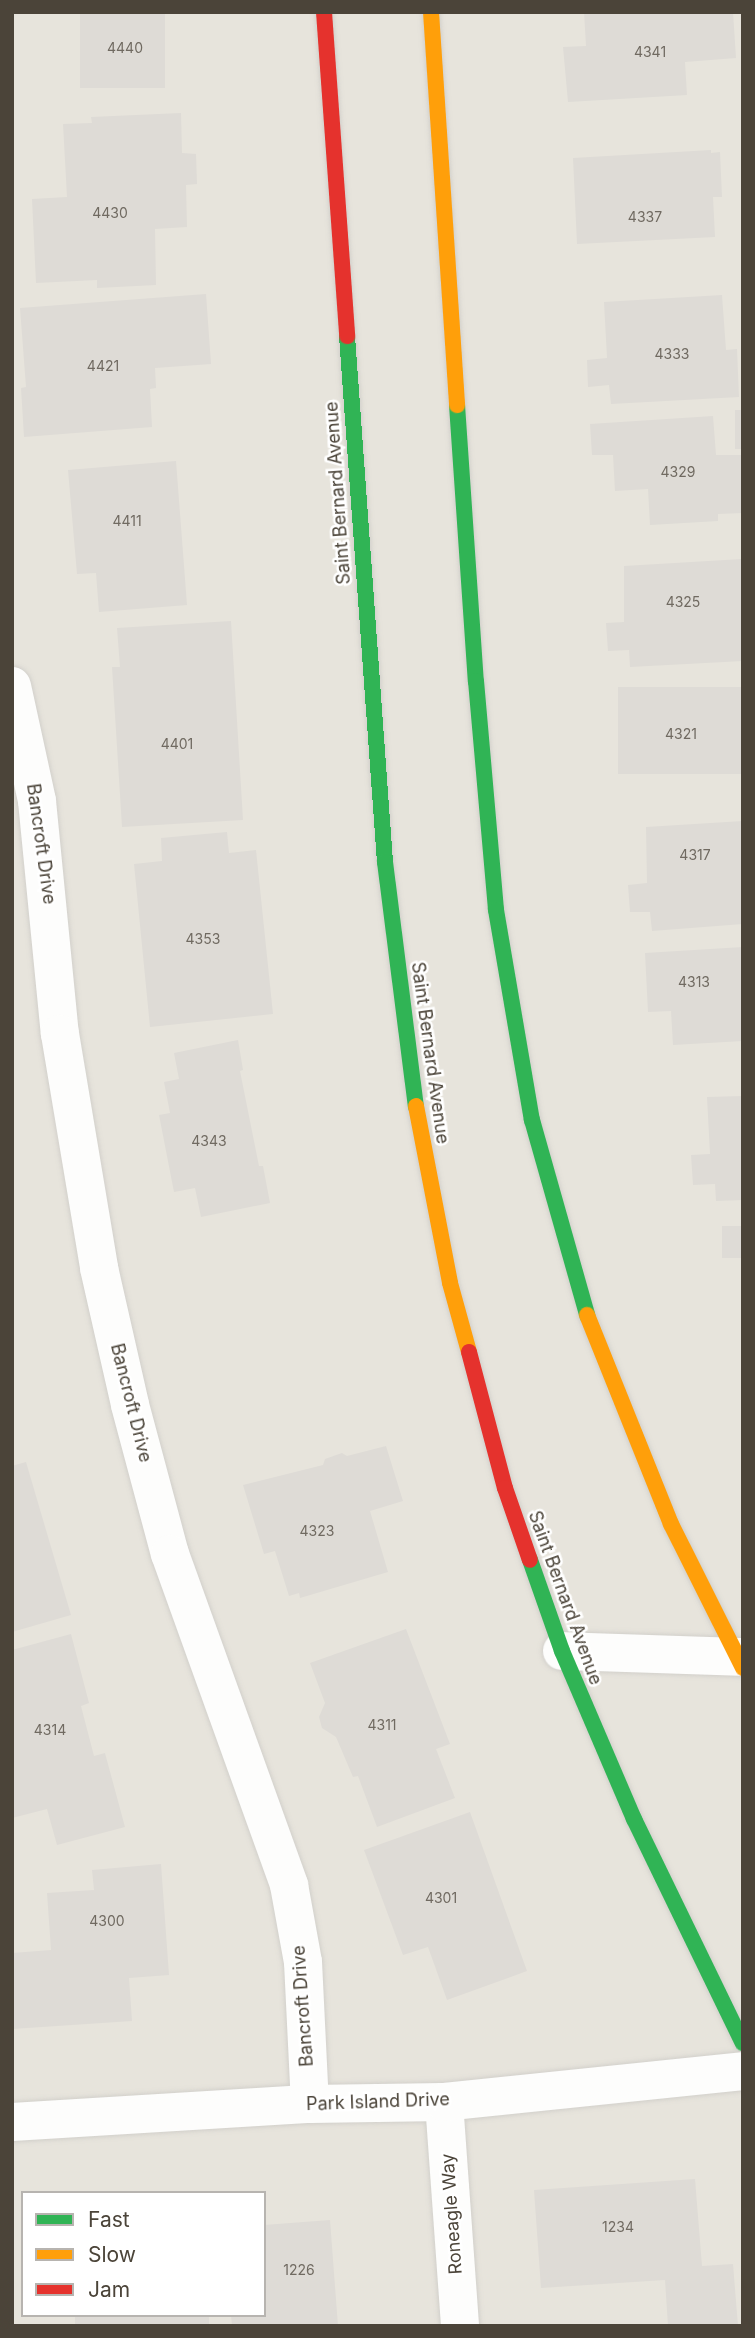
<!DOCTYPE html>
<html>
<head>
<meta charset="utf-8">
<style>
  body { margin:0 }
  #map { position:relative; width:755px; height:2338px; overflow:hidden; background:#f4f2ee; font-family:Inter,sans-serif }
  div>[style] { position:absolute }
  .residential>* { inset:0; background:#e7e4dc }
  .building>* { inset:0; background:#dedbd6; transform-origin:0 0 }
  .roads { filter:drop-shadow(0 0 2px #d2d0cb) drop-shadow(0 0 2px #d2d0cb) }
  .street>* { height:38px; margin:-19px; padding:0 19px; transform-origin:19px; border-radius:19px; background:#fdfdfc }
  .fast>* { height:16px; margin:-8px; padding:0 8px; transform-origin:8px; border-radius:8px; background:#30b455 }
  .slow>* { height:16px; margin:-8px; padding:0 8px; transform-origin:8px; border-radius:8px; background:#ff9f0a }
  .jam>* { height:16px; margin:-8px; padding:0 8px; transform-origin:8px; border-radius:8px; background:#e5322d }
  span { translate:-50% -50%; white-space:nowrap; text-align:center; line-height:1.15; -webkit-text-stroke:5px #fff; paint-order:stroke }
  .number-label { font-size:14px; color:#706a61 }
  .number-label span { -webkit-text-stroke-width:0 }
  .street-label { font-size:18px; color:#4b4439 }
  .frame { position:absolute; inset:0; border:14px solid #4b4439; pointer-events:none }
  .legend { position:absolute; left:21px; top:2191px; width:245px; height:126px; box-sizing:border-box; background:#fff; border:2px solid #b7b4b0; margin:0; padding:9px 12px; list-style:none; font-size:21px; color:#4b4439 }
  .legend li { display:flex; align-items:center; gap:14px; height:35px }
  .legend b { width:35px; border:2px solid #b7b4b0 }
</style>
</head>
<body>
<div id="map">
  <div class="residential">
    <i style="clip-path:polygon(evenodd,12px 12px,743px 12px,743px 2326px,12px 2326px,12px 12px,23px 2193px,264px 2193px,264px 2315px,23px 2315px,23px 2193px)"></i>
  </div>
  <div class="building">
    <i style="left:80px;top:12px;width:85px;height:76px"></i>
    <i style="clip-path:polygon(584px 12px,733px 12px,736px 58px,685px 62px,687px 95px,568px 102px,563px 47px,586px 46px)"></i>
    <i style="clip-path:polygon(181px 113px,182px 153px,196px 154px,197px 184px,186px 185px,187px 227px,155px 229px,156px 285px,97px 288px,97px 280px,36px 283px,32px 199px,67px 197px,63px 124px,92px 123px,91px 117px)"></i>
    <i style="clip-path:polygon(711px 150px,711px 153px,720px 152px,722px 197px,713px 197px,715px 237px,577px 244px,573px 158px)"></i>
    <i style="clip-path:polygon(206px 294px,211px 364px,155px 368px,156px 388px,150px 389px,152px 427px,24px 437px,21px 388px,26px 387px,20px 308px)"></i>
    <i style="clip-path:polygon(722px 295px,726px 350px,737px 349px,739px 397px,611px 404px,609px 385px,588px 387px,587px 360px,607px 358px,604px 302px)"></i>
    <i style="left:735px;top:410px;width:8px;height:39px"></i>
    <i style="clip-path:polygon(713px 416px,716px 455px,743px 455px,743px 513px,718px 514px,718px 521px,650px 525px,648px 489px,615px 491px,613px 455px,592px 455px,590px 424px)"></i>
    <i style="clip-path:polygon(176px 461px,187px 605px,99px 612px,96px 573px,77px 574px,68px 470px)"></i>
    <i style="clip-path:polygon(742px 559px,743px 661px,630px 667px,629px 650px,608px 651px,606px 623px,624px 622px,624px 566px)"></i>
    <i style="clip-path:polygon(231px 621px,243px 820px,122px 827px,112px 667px,120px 667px,117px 628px)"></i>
    <i style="left:743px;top:687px;width:87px;height:125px;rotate:90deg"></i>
    <i style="clip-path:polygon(743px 821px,743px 924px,652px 931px,650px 912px,630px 912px,628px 885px,647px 883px,646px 827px)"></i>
    <i style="clip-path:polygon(227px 832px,229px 853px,256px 850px,273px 1014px,150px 1027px,134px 864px,162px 861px,161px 838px)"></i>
    <i style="clip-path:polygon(743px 947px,743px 1041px,673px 1045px,671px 1011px,648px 1012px,645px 953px)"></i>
    <i style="clip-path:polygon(238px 1040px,243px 1070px,240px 1071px,259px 1166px,263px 1166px,270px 1203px,201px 1217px,195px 1188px,174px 1192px,159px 1115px,170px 1113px,164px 1082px,179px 1079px,174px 1053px)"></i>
    <i style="clip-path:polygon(743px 1096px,743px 1200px,716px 1201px,715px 1184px,693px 1185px,691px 1155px,710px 1154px,707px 1097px)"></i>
    <i style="left:743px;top:1226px;width:32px;height:21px;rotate:90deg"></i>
    <i style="clip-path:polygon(386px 1446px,403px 1501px,370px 1511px,388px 1572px,300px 1598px,299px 1593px,289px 1596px,275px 1551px,264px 1554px,243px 1485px,323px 1465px,325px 1459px,342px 1453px,347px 1456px)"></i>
    <i style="clip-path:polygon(26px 1462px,71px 1615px,12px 1632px,12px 1466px)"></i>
    <i style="clip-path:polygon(406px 1629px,450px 1744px,436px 1749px,455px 1798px,377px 1827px,358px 1776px,353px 1777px,336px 1737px,322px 1728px,319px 1717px,325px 1703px,310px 1663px)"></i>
    <i style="clip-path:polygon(71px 1634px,89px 1703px,81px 1706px,94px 1756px,105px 1753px,125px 1827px,57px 1845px,47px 1809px,12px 1818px,12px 1650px)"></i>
    <i style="clip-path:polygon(470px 1812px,527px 1971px,447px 2000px,428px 1947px,403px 1955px,364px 1850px)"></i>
    <i style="clip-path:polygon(161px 1864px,169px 1975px,129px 1978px,132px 2021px,12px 2029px,12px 1953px,51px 1950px,47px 1893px,94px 1890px,92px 1870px)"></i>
    <i style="clip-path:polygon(695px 2179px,702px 2266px,733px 2264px,738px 2326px,668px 2326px,665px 2280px,541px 2288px,534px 2190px)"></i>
    <i style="clip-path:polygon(330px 2220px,338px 2326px,232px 2326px,231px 2315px,264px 2315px,264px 2225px)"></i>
    <i style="left:75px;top:2315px;width:134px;height:11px"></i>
  </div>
  <div class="roads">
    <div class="street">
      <i style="left:12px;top:686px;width:118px;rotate:77.7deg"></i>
      <i style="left:37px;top:801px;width:234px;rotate:84.4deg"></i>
      <i style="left:60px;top:1034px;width:237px;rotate:80.5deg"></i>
      <i style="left:99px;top:1268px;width:140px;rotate:77.2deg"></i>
      <i style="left:130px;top:1405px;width:154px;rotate:75deg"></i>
      <i style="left:170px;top:1554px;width:352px;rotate:70.2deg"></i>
      <i style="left:289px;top:1885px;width:78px;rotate:79.7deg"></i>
      <i style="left:303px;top:1962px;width:142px;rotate:87.2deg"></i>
      <i style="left:562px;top:1651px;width:181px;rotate:1.9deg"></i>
      <i style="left:444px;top:2102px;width:225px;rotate:85.9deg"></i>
      <i style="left:12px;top:2122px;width:299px;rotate:-3.5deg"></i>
      <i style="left:310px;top:2104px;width:134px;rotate:-0.9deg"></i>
      <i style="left:444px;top:2102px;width:301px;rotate:-5.9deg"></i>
    </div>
    <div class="fast">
      <i style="left:347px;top:336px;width:527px;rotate:85.87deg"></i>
      <i style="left:385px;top:862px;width:246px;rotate:82.8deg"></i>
      <i style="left:457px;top:405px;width:277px;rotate:86.1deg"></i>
      <i style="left:476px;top:681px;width:230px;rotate:85deg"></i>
      <i style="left:496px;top:910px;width:213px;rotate:80.3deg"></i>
      <i style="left:532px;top:1120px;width:203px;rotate:74.2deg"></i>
      <i style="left:530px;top:1560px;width:96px;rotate:70.6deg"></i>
      <i style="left:562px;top:1651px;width:183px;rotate:66.8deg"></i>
      <i style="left:634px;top:1819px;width:249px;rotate:64.1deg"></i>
    </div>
    <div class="slow">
      <i style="left:431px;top:12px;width:394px;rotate:86.2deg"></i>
      <i style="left:416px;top:1106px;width:180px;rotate:79.1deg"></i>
      <i style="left:450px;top:1283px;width:72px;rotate:74.6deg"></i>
      <i style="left:587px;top:1315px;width:225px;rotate:68.1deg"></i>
      <i style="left:671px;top:1524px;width:161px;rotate:63.4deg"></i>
    </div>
    <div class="jam">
      <i style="left:324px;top:12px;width:325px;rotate:85.9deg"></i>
      <i style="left:469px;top:1352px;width:141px;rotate:75.2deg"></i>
      <i style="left:505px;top:1488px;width:76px;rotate:70.9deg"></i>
    </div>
  </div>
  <div class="number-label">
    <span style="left:125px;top:48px">4440</span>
    <span style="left:650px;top:52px">4341</span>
    <span style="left:110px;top:213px">4430</span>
    <span style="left:645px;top:217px">4337</span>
    <span style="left:672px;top:354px">4333</span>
    <span style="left:103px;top:366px">4421</span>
    <span style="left:678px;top:472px">4329</span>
    <span style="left:127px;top:521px">4411</span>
    <span style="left:683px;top:602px">4325</span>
    <span style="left:681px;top:734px">4321</span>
    <span style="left:177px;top:744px">4401</span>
    <span style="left:695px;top:855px">4317</span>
    <span style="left:203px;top:939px">4353</span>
    <span style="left:694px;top:982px">4313</span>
    <span style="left:209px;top:1141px">4343</span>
    <span style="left:317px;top:1531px">4323</span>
    <span style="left:382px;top:1725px">4311</span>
    <span style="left:50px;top:1730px">4314</span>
    <span style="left:441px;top:1898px">4301</span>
    <span style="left:107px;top:1921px">4300</span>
    <span style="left:618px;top:2227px">1234</span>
    <span style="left:299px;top:2270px">1226</span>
  </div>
  <div class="street-label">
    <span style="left:338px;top:493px;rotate:-94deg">Saint Bernard Avenue</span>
    <span style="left:41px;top:844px;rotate:82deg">Bancroft Drive</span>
    <span style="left:430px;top:1053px;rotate:82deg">Saint Bernard Avenue</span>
    <span style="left:131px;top:1403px;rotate:76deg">Bancroft Drive</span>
    <span style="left:565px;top:1598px;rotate:70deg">Saint Bernard Avenue</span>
    <span style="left:303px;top:2006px;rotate:-94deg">Bancroft Drive</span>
    <span style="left:378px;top:2102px;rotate:-2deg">Park Island Drive</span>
    <span style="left:452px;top:2214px;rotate:-94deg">Roneagle Way</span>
  </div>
  <div class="frame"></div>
  <ul class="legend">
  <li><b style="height:9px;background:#30b455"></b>Fast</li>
  <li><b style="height:9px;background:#ff9f0a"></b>Slow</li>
  <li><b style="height:9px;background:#e5322d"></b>Jam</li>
  </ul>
</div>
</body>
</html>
